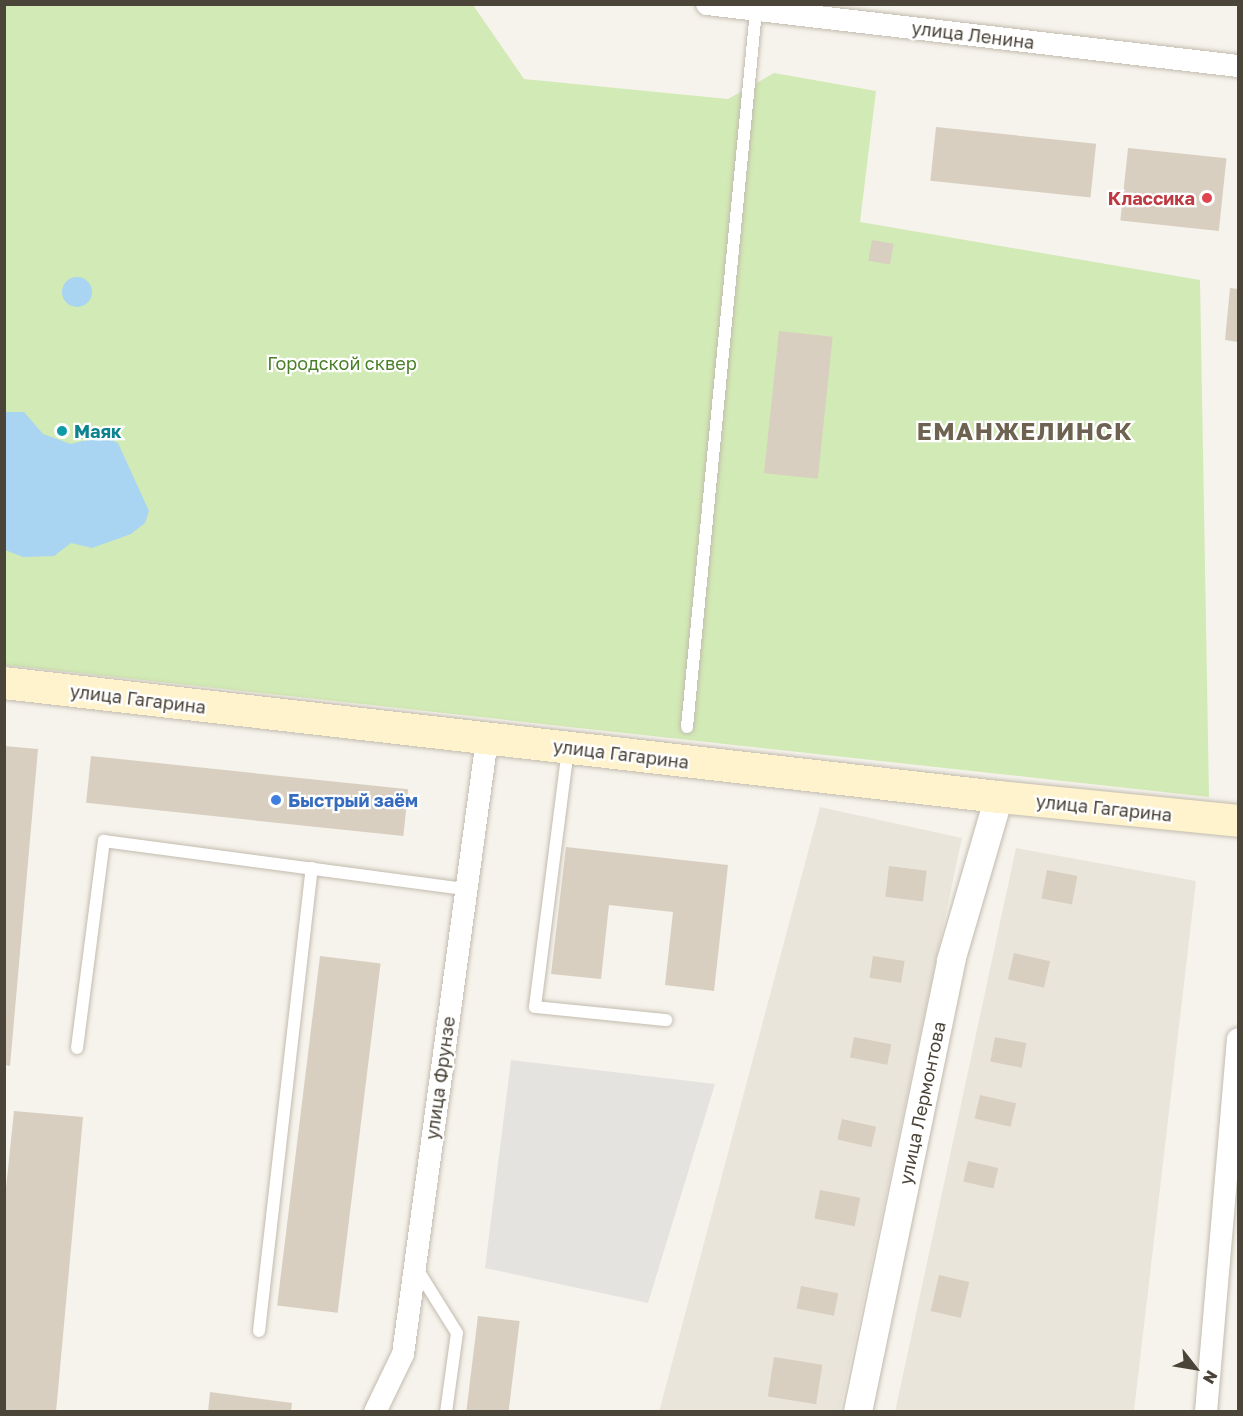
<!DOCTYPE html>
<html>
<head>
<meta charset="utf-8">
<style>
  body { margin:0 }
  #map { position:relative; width:1243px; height:1416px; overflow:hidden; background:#f6f3ec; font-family:"Golos Text",sans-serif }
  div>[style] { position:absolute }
  .residential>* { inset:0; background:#eae5da }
  .green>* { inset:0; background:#d2eab5 }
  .parking>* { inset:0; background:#e5e3e0 }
  .water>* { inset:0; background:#a9d4f2 }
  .round { border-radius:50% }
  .building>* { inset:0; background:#d8cfc1; transform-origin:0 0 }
  .roads { filter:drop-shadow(0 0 2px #c2bbae) drop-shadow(0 0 2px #c2bbae) }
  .service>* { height:12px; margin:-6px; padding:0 6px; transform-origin:6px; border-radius:6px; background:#fff }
  .minor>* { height:22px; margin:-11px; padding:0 11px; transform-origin:11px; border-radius:11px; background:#fff }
  .tertiary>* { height:28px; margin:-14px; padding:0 14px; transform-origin:14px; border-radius:14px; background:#fff }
  .secondary>* { height:32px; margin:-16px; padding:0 16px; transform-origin:16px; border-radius:16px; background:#fff3cd }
  .dots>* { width:16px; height:16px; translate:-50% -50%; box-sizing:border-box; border:3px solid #fff; border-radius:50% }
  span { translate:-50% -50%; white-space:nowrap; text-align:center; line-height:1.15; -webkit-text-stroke:4.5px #fff; paint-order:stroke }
  .street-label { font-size:18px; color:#4b4439 }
  .health-label { font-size:18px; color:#be3a42; font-weight:700 }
  .right { translate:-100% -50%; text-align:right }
  .park-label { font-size:18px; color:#4a7f2a }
  .culture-label { font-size:18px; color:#0d838f; font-weight:700 }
  .left { translate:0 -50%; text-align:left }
  .shop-label { font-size:18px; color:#366cbe; font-weight:700 }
  .district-label { font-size:24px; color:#6e6250; font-weight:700; letter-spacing:1.5px }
  .frame { position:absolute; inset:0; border:6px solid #4b4439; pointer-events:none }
  .north { position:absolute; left:1165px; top:1338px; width:60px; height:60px; -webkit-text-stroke:4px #fff; paint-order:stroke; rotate:121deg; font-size:16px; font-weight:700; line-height:24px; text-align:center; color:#4b4439 }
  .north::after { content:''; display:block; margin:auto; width:21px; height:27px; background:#4b4439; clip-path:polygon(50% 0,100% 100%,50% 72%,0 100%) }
</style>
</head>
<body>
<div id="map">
  <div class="residential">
    <i style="clip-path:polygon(820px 807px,962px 838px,840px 1411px,659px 1412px)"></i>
    <i style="clip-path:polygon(1016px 848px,1196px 881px,1134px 1411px,895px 1412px)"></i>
  </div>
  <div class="green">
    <i style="clip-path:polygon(5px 5px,473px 5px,524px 79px,728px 99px,774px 73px,876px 91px,860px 222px,1200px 280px,1209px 797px,5px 665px)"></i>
  </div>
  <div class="parking">
    <i style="clip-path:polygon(511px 1060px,715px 1084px,648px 1303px,485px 1268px)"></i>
  </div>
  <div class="water">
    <i class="round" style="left:62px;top:277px;width:30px;height:30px"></i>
    <i style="clip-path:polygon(4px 412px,24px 412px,43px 434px,71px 444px,103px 436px,118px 443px,149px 511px,145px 523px,131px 534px,92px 548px,71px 543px,54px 556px,23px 557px,5px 550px)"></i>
  </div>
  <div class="building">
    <i style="left:936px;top:127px;width:161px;height:54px;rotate:6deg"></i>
    <i style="left:1128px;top:148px;width:99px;height:73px;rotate:6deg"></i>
    <i style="left:872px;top:240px;width:22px;height:21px;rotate:10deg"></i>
    <i style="clip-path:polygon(1230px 288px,1238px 289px,1238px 342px,1225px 340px)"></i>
    <i style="left:779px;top:331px;width:54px;height:143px;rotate:6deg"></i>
    <i style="clip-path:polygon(4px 746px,38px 749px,10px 1066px,4px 1065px)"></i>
    <i style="left:91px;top:756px;width:319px;height:47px;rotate:6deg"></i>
    <i style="clip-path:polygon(566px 847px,728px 865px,714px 991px,665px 985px,673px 912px,609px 905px,601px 979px,551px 974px)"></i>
    <i style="left:889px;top:866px;width:38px;height:31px;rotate:7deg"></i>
    <i style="left:1047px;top:870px;width:31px;height:29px;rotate:11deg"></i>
    <i style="left:1014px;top:953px;width:37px;height:27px;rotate:13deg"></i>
    <i style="left:320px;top:956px;width:61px;height:352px;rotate:7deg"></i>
    <i style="left:873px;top:956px;width:32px;height:22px;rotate:9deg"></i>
    <i style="left:854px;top:1037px;width:38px;height:21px;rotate:11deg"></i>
    <i style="left:995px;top:1037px;width:32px;height:25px;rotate:11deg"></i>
    <i style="left:980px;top:1095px;width:37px;height:24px;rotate:13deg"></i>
    <i style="clip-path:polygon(14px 1111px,83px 1117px,56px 1412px,4px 1412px,4px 1207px)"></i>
    <i style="left:842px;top:1119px;width:35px;height:21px;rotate:13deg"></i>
    <i style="left:968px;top:1161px;width:31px;height:21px;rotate:13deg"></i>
    <i style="left:820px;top:1190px;width:41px;height:29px;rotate:11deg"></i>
    <i style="left:939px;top:1275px;width:31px;height:37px;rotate:13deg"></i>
    <i style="left:801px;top:1286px;width:38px;height:23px;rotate:11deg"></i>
    <i style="left:478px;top:1316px;width:42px;height:97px;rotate:7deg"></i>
    <i style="left:774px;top:1357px;width:49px;height:40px;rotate:9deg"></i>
    <i style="clip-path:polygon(210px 1392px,292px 1403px,291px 1412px,208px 1412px)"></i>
  </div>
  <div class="roads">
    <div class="service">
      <i style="left:687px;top:727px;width:720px;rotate:-84.5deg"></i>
      <i style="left:568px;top:749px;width:260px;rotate:97.3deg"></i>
      <i style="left:535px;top:1007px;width:132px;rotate:5.7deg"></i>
      <i style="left:77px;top:1048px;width:209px;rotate:-82.6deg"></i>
      <i style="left:104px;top:841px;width:365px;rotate:7.6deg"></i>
      <i style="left:417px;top:1269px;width:75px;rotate:58deg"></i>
      <i style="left:457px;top:1333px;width:80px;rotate:97.9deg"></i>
      <i style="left:259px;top:1331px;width:466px;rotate:-83.5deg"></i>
    </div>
    <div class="minor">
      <i style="left:707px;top:4px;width:535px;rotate:6.66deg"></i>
      <i style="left:375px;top:1412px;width:64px;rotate:-64.2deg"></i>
      <i style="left:403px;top:1354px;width:621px;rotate:-82.22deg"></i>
      <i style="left:1206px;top:1412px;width:374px;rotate:-85.1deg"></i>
    </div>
    <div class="tertiary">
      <i style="left:858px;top:1412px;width:460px;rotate:-78.3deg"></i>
      <i style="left:951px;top:961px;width:171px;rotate:-73.7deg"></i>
    </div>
    <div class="secondary">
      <i style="left:4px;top:683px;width:1002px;rotate:6.54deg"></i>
      <i style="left:999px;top:797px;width:240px;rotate:5.7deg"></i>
    </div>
  </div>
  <div class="dots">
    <i style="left:1207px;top:198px;background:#e0444e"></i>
    <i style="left:62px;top:431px;background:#0f9aa8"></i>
    <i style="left:276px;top:800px;background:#3f7fe0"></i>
  </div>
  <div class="street-label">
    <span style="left:973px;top:35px;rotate:7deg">улица Ленина</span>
    <span style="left:138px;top:699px;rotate:7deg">улица Гагарина</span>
    <span style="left:621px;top:754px;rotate:7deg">улица Гагарина</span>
    <span style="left:1104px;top:808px;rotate:6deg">улица Гагарина</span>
    <span style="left:440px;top:1078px;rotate:-82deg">улица Фрунзе</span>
    <span style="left:922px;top:1103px;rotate:-78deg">улица Лермонтова</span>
  </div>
  <div class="health-label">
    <span class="right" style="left:1195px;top:198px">Классика</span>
  </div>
  <div class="park-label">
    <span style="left:342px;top:363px">Городской сквер</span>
  </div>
  <div class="culture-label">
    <span class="left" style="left:74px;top:431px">Маяк</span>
  </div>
  <div class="shop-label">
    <span class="left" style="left:288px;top:800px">Быстрый заём</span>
  </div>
  <div class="district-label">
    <span style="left:1025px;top:431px">ЕМАНЖЕЛИНСК</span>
  </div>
  <div class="frame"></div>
  <div class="north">N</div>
</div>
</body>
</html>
